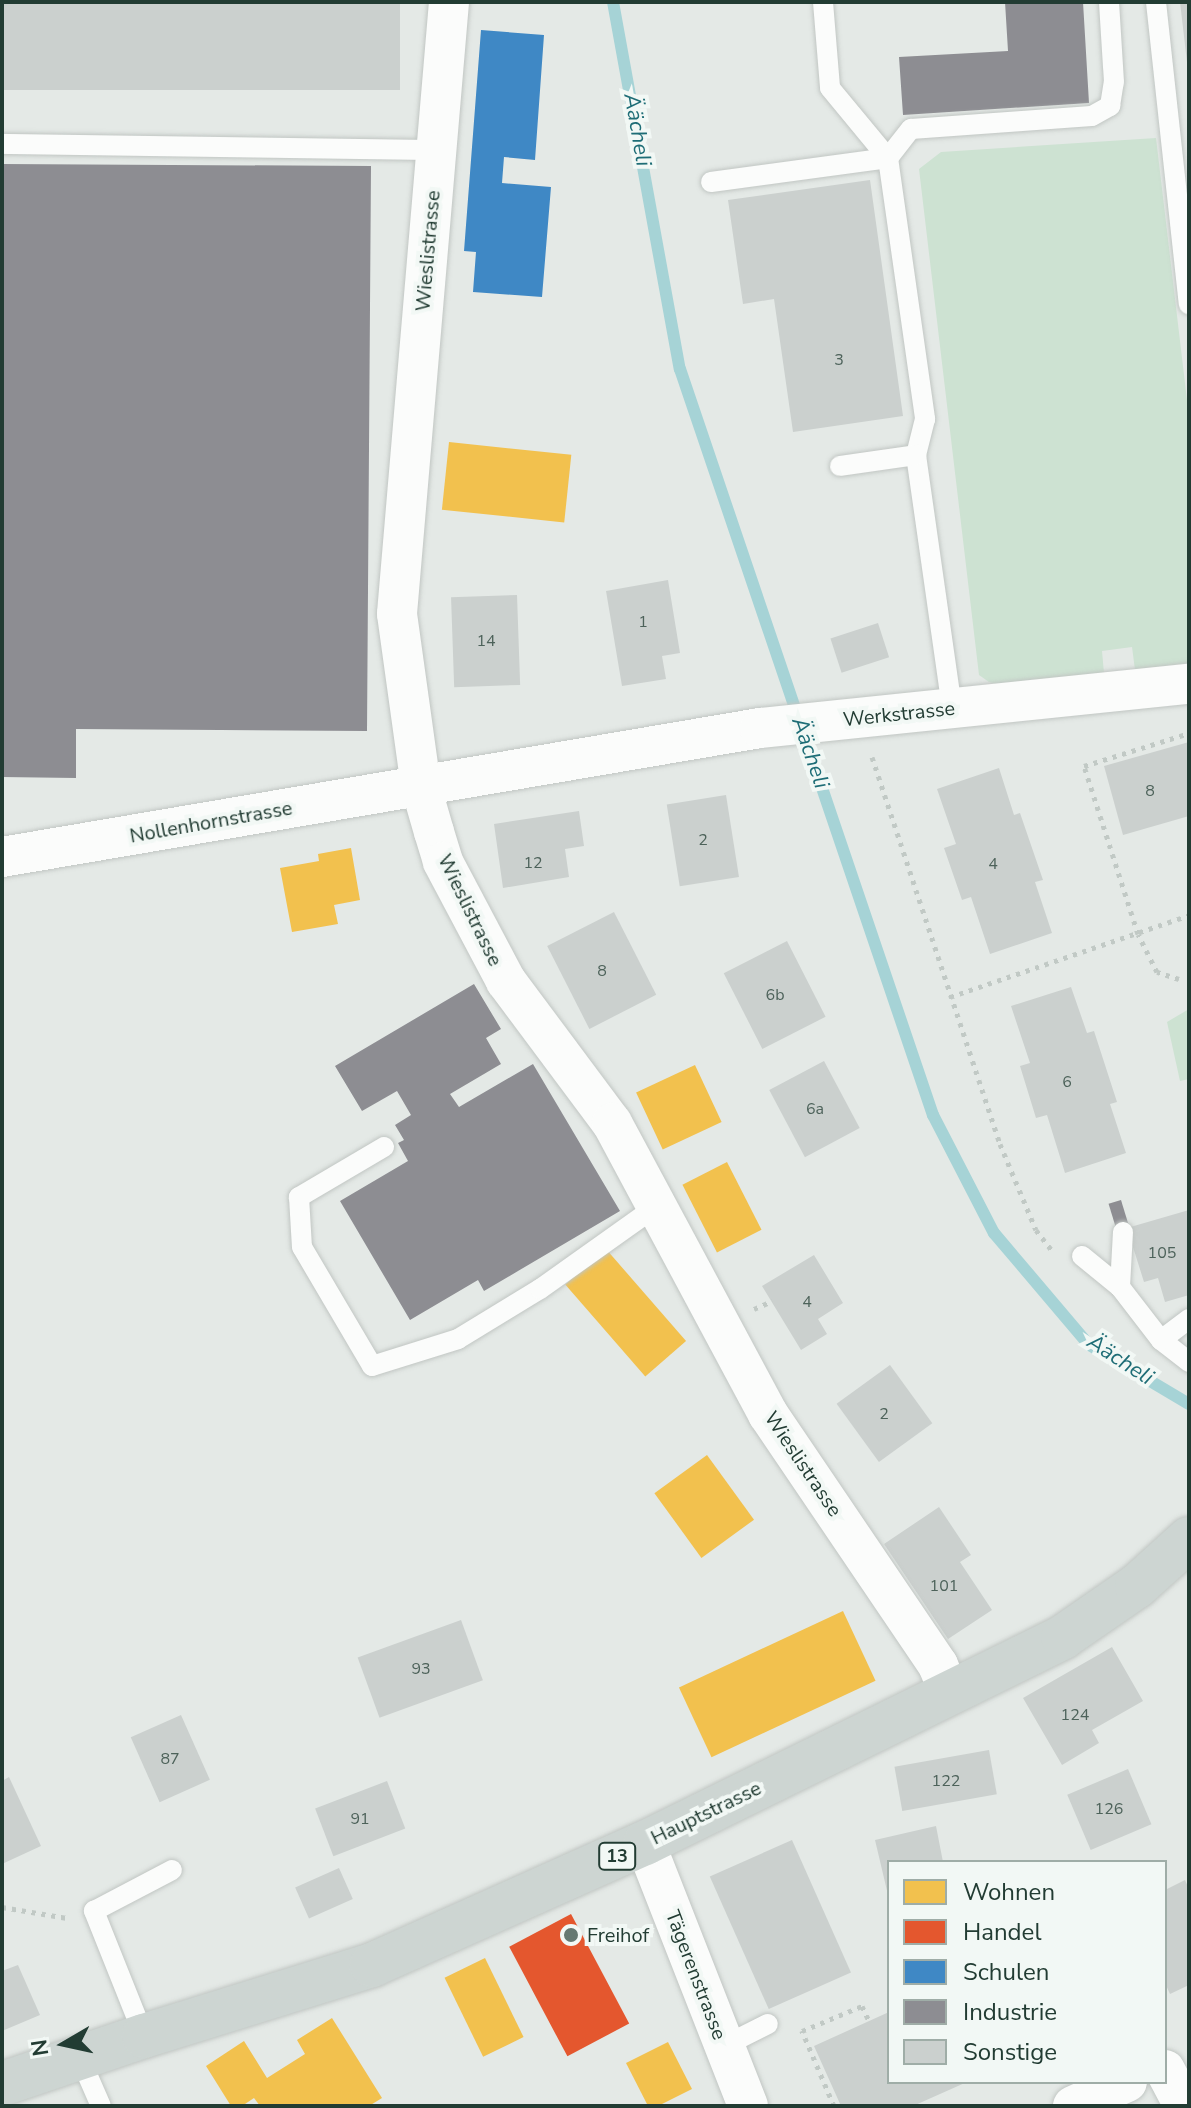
<!DOCTYPE html>
<html>
<head>
<meta charset="utf-8">
<style>
  body { margin:0 }
  #map { position:relative; width:1191px; height:2108px; overflow:hidden; background:#e4e9e6; font-family:"Nunito Sans",sans-serif }
  div>[style] { position:absolute }
  .green>* { inset:0; background:#cde2d2 }
  .homes>* { inset:0; background:#f2c14e; transform-origin:0 0 }
  .shops>* { inset:0; background:#e4572e; transform-origin:0 0 }
  .schools>* { inset:0; background:#3f88c5 }
  .industry>* { inset:0; background:#8d8d92; transform-origin:0 0 }
  .stream>* { height:12px; margin:-6px; padding:0 6px; transform-origin:6px; border-radius:6px; background:#a6d3d6 }
  .building>* { inset:0; background:#cbd0ce; transform-origin:0 0 }
  .path>* { height:5px; margin-top:-2.5px; transform-origin:0; background:repeating-linear-gradient(90deg,#c1c9c5 0 4px,transparent 0 10px) }
  .roads { filter:drop-shadow(0 0 2px #c1c6c3) drop-shadow(0 0 2px #c1c6c3) }
  .service>* { height:20px; margin:-10px; padding:0 10px; transform-origin:10px; border-radius:10px; background:#fbfcfb }
  .minor>* { height:40px; margin:-20px; padding:0 20px; transform-origin:20px; border-radius:20px; background:#fbfcfb }
  .primary>* { height:44px; margin:-22px; padding:0 22px; transform-origin:22px; border-radius:22px; background:#cdd5d2 }
  .dots>* { width:22px; height:22px; translate:-50% -50%; box-sizing:border-box; border:4px solid #f2f8f5; border-radius:50% }
  span { translate:-50% -50%; white-space:nowrap; text-align:center; line-height:1.15; -webkit-text-stroke:8px #f2f8f5; paint-order:stroke }
  .number-label { font-size:16px; color:#4d625a }
  .number-label span { -webkit-text-stroke-width:0 }
  .shield-label span { padding:2px 6px; background:#f2f8f5; border:2px solid; border-radius:6px; -webkit-text-stroke-width:0 }
  .shield-label { font-size:18px; color:#223c33; font-weight:700 }
  .street-label { font-size:20px; color:#223c33 }
  .poi-label { font-size:20px; color:#223c33 }
  .left { translate:0 -50%; text-align:left }
  .water-label { font-size:22px; color:#1e6d76; font-style:italic }
  .frame { position:absolute; inset:0; border:4px solid #223c33; pointer-events:none }
  .legend { position:absolute; left:887px; top:1860px; width:280px; height:224px; box-sizing:border-box; background:#f2f8f5; border:2px solid #9fada7; margin:0; padding:10px 14px; list-style:none; font-size:24px; color:#223c33 }
  .legend li { display:flex; align-items:center; gap:16px; height:40px }
  .legend b { width:40px; border:2px solid #9fada7 }
  .north { position:absolute; left:24px; top:2004px; width:80px; height:80px; -webkit-text-stroke:6px #f2f8f5; paint-order:stroke; rotate:261deg; font-size:22px; font-weight:700; line-height:32px; text-align:center; color:#223c33 }
  .north::after { content:''; display:block; margin:auto; width:28px; height:36px; background:#223c33; clip-path:polygon(50% 0,100% 100%,50% 72%,0 100%) }
</style>
</head>
<body>
<div id="map">
  <div class="green">
    <i style="clip-path:polygon(1156px 138px,1189px 417px,1189px 663px,1135px 670px,1132px 647px,1102px 651px,1104px 673px,1001px 685px,989px 682px,979px 675px,919px 169px,941px 152px)"></i>
    <i style="clip-path:polygon(1189px 1009px,1189px 1079px,1180px 1081px,1167px 1022px)"></i>
  </div>
  <div class="homes">
    <i style="left:449px;top:442px;width:123px;height:68px;rotate:6deg"></i>
    <i style="clip-path:polygon(351px 848px,360px 900px,334px 905px,338px 924px,292px 932px,280px 868px,319px 861px,318px 854px)"></i>
    <i style="left:695px;top:1065px;width:63px;height:65px;rotate:65deg"></i>
    <i style="left:727px;top:1162px;width:76px;height:50px;rotate:63deg"></i>
    <i style="left:606px;top:1249px;width:122px;height:54px;rotate:49deg"></i>
    <i style="left:707px;top:1455px;width:80px;height:65px;rotate:54deg"></i>
    <i style="left:843px;top:1611px;width:77px;height:181px;rotate:65deg"></i>
    <i style="left:485px;top:1958px;width:88px;height:45px;rotate:64deg"></i>
    <i style="clip-path:polygon(332px 2018px,382px 2098px,369px 2106px,260px 2106px,254px 2098px,242px 2106px,231px 2106px,206px 2066px,244px 2041px,267px 2078px,305px 2054px,297px 2040px)"></i>
    <i style="clip-path:polygon(668px 2042px,692px 2089px,658px 2106px,648px 2106px,626px 2063px)"></i>
  </div>
  <div class="shops">
    <i style="left:571px;top:1914px;width:124px;height:70px;rotate:62deg"></i>
  </div>
  <div class="schools">
    <i style="clip-path:polygon(481px 30px,544px 35px,535px 160px,504px 157px,502px 183px,551px 187px,542px 297px,473px 292px,476px 252px,464px 251px)"></i>
  </div>
  <div class="industry">
    <i style="clip-path:polygon(1005px 2px,1083px 2px,1089px 103px,903px 115px,899px 57px,1008px 51px)"></i>
    <i style="clip-path:polygon(2px 164px,371px 166px,367px 731px,76px 729px,76px 778px,2px 777px)"></i>
    <i style="clip-path:polygon(474px 984px,501px 1029px,486px 1038px,501px 1064px,450px 1094px,459px 1107px,533px 1064px,620px 1211px,484px 1291px,478px 1280px,410px 1320px,340px 1201px,408px 1161px,398px 1143px,404px 1140px,395px 1125px,411px 1115px,397px 1091px,362px 1111px,335px 1066px)"></i>
    <i style="left:1121px;top:1200px;width:31px;height:13px;rotate:73deg"></i>
  </div>
  <div class="stream">
    <i style="left:613px;top:2px;width:373px;rotate:79.7deg"></i>
    <i style="left:680px;top:369px;width:788px;rotate:71.27deg"></i>
    <i style="left:933px;top:1115px;width:133px;rotate:62.7deg"></i>
    <i style="left:994px;top:1233px;width:145px;rotate:49.7deg"></i>
    <i style="left:1088px;top:1344px;width:117px;rotate:30.7deg"></i>
  </div>
  <div class="building">
    <i style="left:2px;top:2px;width:398px;height:88px"></i>
    <i style="clip-path:polygon(1180px 2px,1189px 2px,1189px 62px,1187px 62px)"></i>
    <i style="clip-path:polygon(870px 180px,903px 416px,793px 432px,774px 299px,743px 304px,728px 200px)"></i>
    <i style="clip-path:polygon(668px 580px,680px 653px,662px 656px,666px 679px,622px 686px,606px 591px)"></i>
    <i style="left:517px;top:595px;width:90px;height:66px;rotate:88deg"></i>
    <i style="left:878px;top:623px;width:36px;height:50px;rotate:72deg"></i>
    <i style="clip-path:polygon(1189px 742px,1189px 816px,1123px 835px,1104px 766px)"></i>
    <i style="clip-path:polygon(999px 768px,1014px 815px,1020px 813px,1043px 880px,1035px 882px,1052px 933px,990px 954px,971px 897px,962px 900px,944px 848px,956px 844px,937px 789px)"></i>
    <i style="left:726px;top:795px;width:83px;height:60px;rotate:81deg"></i>
    <i style="clip-path:polygon(579px 811px,584px 846px,565px 849px,569px 877px,503px 888px,494px 824px)"></i>
    <i style="left:614px;top:912px;width:93px;height:75px;rotate:63deg"></i>
    <i style="left:787px;top:941px;width:85px;height:71px;rotate:63deg"></i>
    <i style="clip-path:polygon(1071px 987px,1087px 1033px,1094px 1031px,1117px 1102px,1110px 1104px,1126px 1153px,1065px 1173px,1047px 1115px,1036px 1118px,1020px 1066px,1030px 1063px,1011px 1006px)"></i>
    <i style="left:824px;top:1061px;width:76px;height:62px;rotate:62deg"></i>
    <i style="clip-path:polygon(1189px 1210px,1189px 1295px,1165px 1302px,1158px 1278px,1144px 1282px,1127px 1228px)"></i>
    <i style="clip-path:polygon(814px 1255px,843px 1303px,818px 1319px,827px 1334px,801px 1350px,762px 1286px)"></i>
    <i style="left:890px;top:1365px;width:72px;height:66px;rotate:54deg"></i>
    <i style="clip-path:polygon(939px 1507px,971px 1555px,960px 1562px,992px 1610px,948px 1639px,884px 1544px)"></i>
    <i style="left:461px;top:1620px;width:64px;height:110px;rotate:70deg"></i>
    <i style="clip-path:polygon(1112px 1647px,1143px 1701px,1092px 1730px,1099px 1743px,1062px 1765px,1023px 1698px)"></i>
    <i style="left:181px;top:1715px;width:71px;height:55px;rotate:66deg"></i>
    <i style="left:989px;top:1750px;width:45px;height:96px;rotate:80deg"></i>
    <i style="left:1128px;top:1769px;width:60px;height:66px;rotate:67deg"></i>
    <i style="clip-path:polygon(9px 1777px,41px 1846px,2px 1864px,2px 1781px)"></i>
    <i style="left:387px;top:1781px;width:51px;height:77px;rotate:69deg"></i>
    <i style="clip-path:polygon(936px 1826px,943px 1862px,889px 1862px,888px 1895px,875px 1840px)"></i>
    <i style="left:792px;top:1840px;width:145px;height:90px;rotate:66deg"></i>
    <i style="left:339px;top:1868px;width:34px;height:48px;rotate:66deg"></i>
    <i style="clip-path:polygon(1185px 1880px,1189px 1889px,1189px 1985px,1170px 1994px,1165px 1983px,1165px 1890px)"></i>
    <i style="clip-path:polygon(18px 1965px,40px 2015px,2px 2031px,2px 1971px)"></i>
    <i style="clip-path:polygon(889px 2012px,889px 2082px,967px 2082px,913px 2106px,841px 2106px,814px 2046px)"></i>
  </div>
  <div class="path">
    <i style="left:872px;top:757px;width:408px;rotate:71.7deg"></i>
    <i style="left:1000px;top:1144px;width:93px;rotate:67.3deg"></i>
    <i style="left:1036px;top:1230px;width:29px;rotate:52deg"></i>
    <i style="left:1179px;top:979px;width:23px;rotate:-162deg"></i>
    <i style="left:1157px;top:972px;width:42px;rotate:-116.6deg"></i>
    <i style="left:1138px;top:934px;width:176px;rotate:-107.8deg"></i>
    <i style="left:1084px;top:766px;width:110px;rotate:-17.4deg"></i>
    <i style="left:950px;top:997px;width:253px;rotate:-18.9deg"></i>
    <i style="left:754px;top:1309px;width:20px;rotate:-24deg"></i>
    <i style="left:2px;top:1907px;width:66px;rotate:9.6deg"></i>
    <i style="left:834px;top:2106px;width:82px;rotate:-113.1deg"></i>
    <i style="left:802px;top:2031px;width:65px;rotate:-22.6deg"></i>
    <i style="left:862px;top:2006px;width:17px;rotate:65deg"></i>
  </div>
  <div class="roads">
    <div class="service">
      <i style="left:823px;top:2px;width:86px;rotate:85.3deg"></i>
      <i style="left:830px;top:88px;width:91px;rotate:50.4deg"></i>
      <i style="left:888px;top:158px;width:264px;rotate:81.9deg"></i>
      <i style="left:925px;top:419px;width:37px;rotate:104deg"></i>
      <i style="left:916px;top:455px;width:256px;rotate:81.9deg"></i>
      <i style="left:1156px;top:2px;width:304px;rotate:83.8deg"></i>
      <i style="left:2px;top:144px;width:435px;rotate:0.8deg"></i>
      <i style="left:711px;top:182px;width:179px;rotate:-7.7deg"></i>
      <i style="left:888px;top:158px;width:37px;rotate:-52deg"></i>
      <i style="left:911px;top:129px;width:181px;rotate:-4.1deg"></i>
      <i style="left:1092px;top:116px;width:21px;rotate:-29deg"></i>
      <i style="left:1110px;top:106px;width:24px;rotate:-81deg"></i>
      <i style="left:1114px;top:82px;width:80px;rotate:-93.6deg"></i>
      <i style="left:840px;top:466px;width:77px;rotate:-8.2deg"></i>
      <i style="left:384px;top:1147px;width:99px;rotate:149.5deg"></i>
      <i style="left:299px;top:1197px;width:50px;rotate:86.6deg"></i>
      <i style="left:302px;top:1247px;width:138px;rotate:59.5deg"></i>
      <i style="left:372px;top:1366px;width:90px;rotate:-17.4deg"></i>
      <i style="left:458px;top:1339px;width:96px;rotate:-31.4deg"></i>
      <i style="left:540px;top:1289px;width:143px;rotate:-35.4deg"></i>
      <i style="left:1082px;top:1256px;width:49px;rotate:39.2deg"></i>
      <i style="left:1120px;top:1287px;width:67px;rotate:52.3deg"></i>
      <i style="left:1161px;top:1340px;width:36px;rotate:38deg"></i>
      <i style="left:1120px;top:1287px;width:55px;rotate:-86.9deg"></i>
      <i style="left:1161px;top:1340px;width:35px;rotate:-37deg"></i>
      <i style="left:144px;top:2036px;width:135px;rotate:-111.8deg"></i>
      <i style="left:94px;top:1911px;width:88px;rotate:-27.7deg"></i>
      <i style="left:724px;top:2046px;width:49px;rotate:-26.6deg"></i>
      <i style="left:80px;top:2058px;width:52px;rotate:66.4deg"></i>
    </div>
    <div class="minor">
      <i style="left:449px;top:2px;width:614px;rotate:94.86deg"></i>
      <i style="left:397px;top:614px;width:175px;rotate:82.1deg"></i>
      <i style="left:421px;top:787px;width:47px;rotate:73.9deg"></i>
      <i style="left:434px;top:832px;width:31px;rotate:73deg"></i>
      <i style="left:443px;top:862px;width:135px;rotate:62.1deg"></i>
      <i style="left:506px;top:981px;width:177px;rotate:53.3deg"></i>
      <i style="left:612px;top:1123px;width:330px;rotate:61.8deg"></i>
      <i style="left:768px;top:1414px;width:303px;rotate:55.9deg"></i>
      <i style="left:938px;top:1665px;width:31px;rotate:68deg"></i>
      <i style="left:2px;top:857px;width:769px;rotate:-9.66deg"></i>
      <i style="left:760px;top:728px;width:431px;rotate:-5.9deg"></i>
      <i style="left:645px;top:1843px;width:282px;rotate:68.6deg"></i>
      <i style="left:1165px;top:2070px;width:41px;rotate:62.2deg"></i>
      <i style="left:1073px;top:2106px;width:59px;rotate:-24deg"></i>
    </div>
    <div class="primary">
      <i style="left:2px;top:2084px;width:150px;rotate:-18.7deg"></i>
      <i style="left:144px;top:2036px;width:239px;rotate:-17.3deg"></i>
      <i style="left:372px;top:1965px;width:299px;rotate:-24.1deg"></i>
      <i style="left:645px;top:1843px;width:466px;rotate:-26.2deg"></i>
      <i style="left:1063px;top:1637px;width:90px;rotate:-34.6deg"></i>
      <i style="left:1137px;top:1586px;width:70px;rotate:-42.1deg"></i>
    </div>
  </div>
  <div class="dots">
    <i style="left:571px;top:1935px;background:#667972"></i>
  </div>
  <div class="number-label">
    <span style="left:839px;top:360px">3</span>
    <span style="left:643px;top:622px">1</span>
    <span style="left:486px;top:641px">14</span>
    <span style="left:1150px;top:791px">8</span>
    <span style="left:703px;top:840px">2</span>
    <span style="left:533px;top:863px">12</span>
    <span style="left:993px;top:864px">4</span>
    <span style="left:602px;top:971px">8</span>
    <span style="left:775px;top:995px">6b</span>
    <span style="left:1067px;top:1082px">6</span>
    <span style="left:815px;top:1109px">6a</span>
    <span style="left:1162px;top:1253px">105</span>
    <span style="left:807px;top:1302px">4</span>
    <span style="left:884px;top:1414px">2</span>
    <span style="left:944px;top:1586px">101</span>
    <span style="left:421px;top:1669px">93</span>
    <span style="left:1075px;top:1715px">124</span>
    <span style="left:170px;top:1759px">87</span>
    <span style="left:946px;top:1781px">122</span>
    <span style="left:1109px;top:1809px">126</span>
    <span style="left:360px;top:1819px">91</span>
  </div>
  <div class="shield-label">
    <span style="left:617px;top:1856px">13</span>
  </div>
  <div class="street-label">
    <span style="left:428px;top:251px;rotate:-85deg">Wieslistrasse</span>
    <span style="left:899px;top:714px;rotate:-6deg">Werkstrasse</span>
    <span style="left:211px;top:822px;rotate:-10deg">Nollenhornstrasse</span>
    <span style="left:470px;top:910px;rotate:64deg">Wieslistrasse</span>
    <span style="left:803px;top:1464px;rotate:56deg">Wieslistrasse</span>
    <span style="left:706px;top:1813px;rotate:-26deg">Hauptstrasse</span>
    <span style="left:696px;top:1975px;rotate:69deg">Tägerenstrasse</span>
  </div>
  <div class="poi-label">
    <span class="left" style="left:587px;top:1935px">Freihof</span>
  </div>
  <div class="water-label">
    <span style="left:637px;top:130px;rotate:80deg">Äächeli</span>
    <span style="left:810px;top:753px;rotate:71deg">Äächeli</span>
    <span style="left:1120px;top:1360px;rotate:33deg">Äächeli</span>
  </div>
  <div class="frame"></div>
  <ul class="legend">
  <li><b style="height:22px;background:#f2c14e"></b>Wohnen</li>
  <li><b style="height:22px;background:#e4572e"></b>Handel</li>
  <li><b style="height:22px;background:#3f88c5"></b>Schulen</li>
  <li><b style="height:22px;background:#8d8d92"></b>Industrie</li>
  <li><b style="height:22px;background:#cbd0ce"></b>Sonstige</li>
  </ul>
  <div class="north">N</div>
</div>
</body>
</html>
